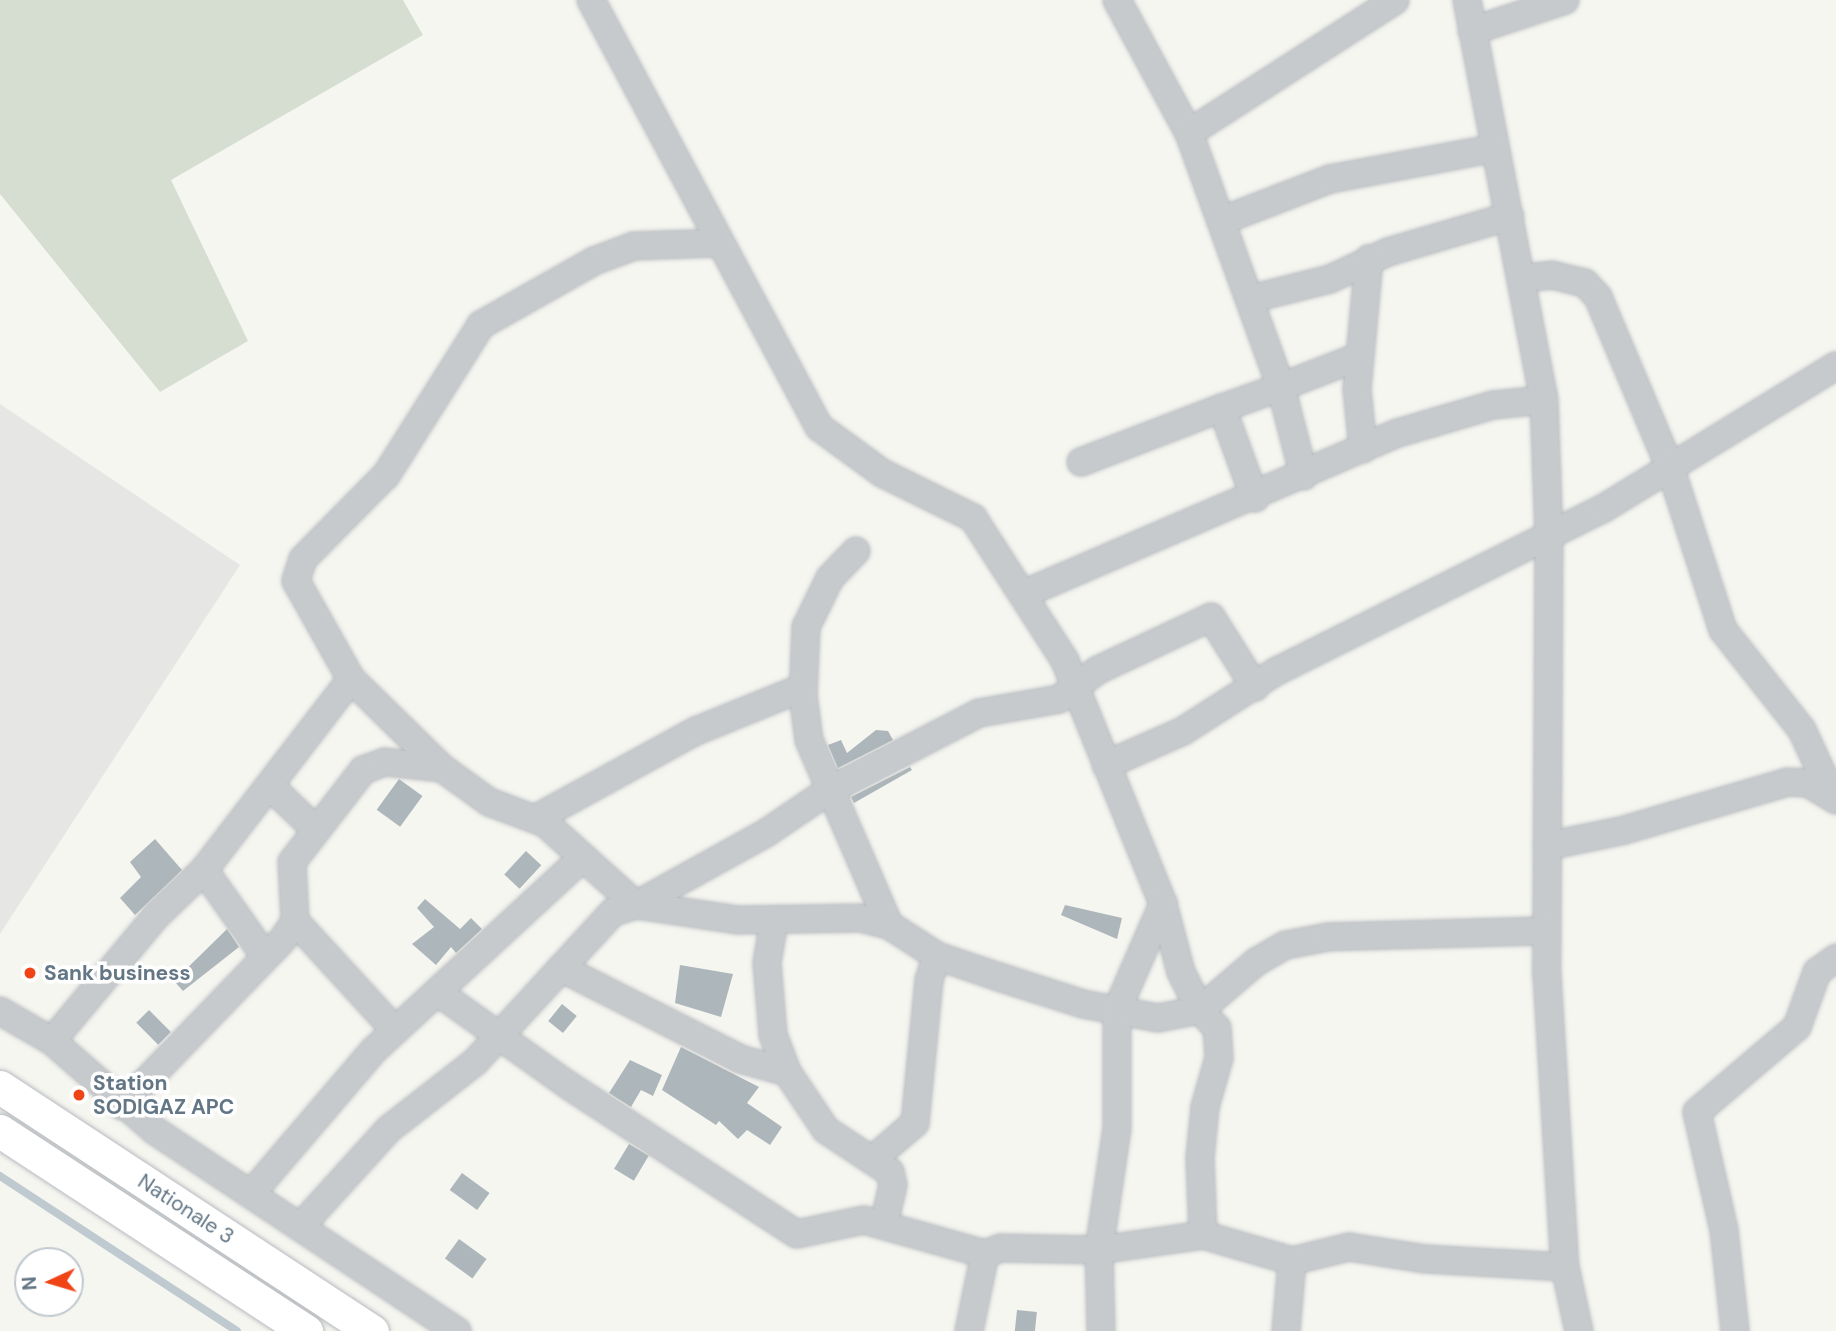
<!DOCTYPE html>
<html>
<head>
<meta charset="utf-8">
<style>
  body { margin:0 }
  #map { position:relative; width:1836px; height:1331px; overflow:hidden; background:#f6f6f1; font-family:"DM Sans",sans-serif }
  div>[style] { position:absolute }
  .built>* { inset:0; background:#e6e7e5 }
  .green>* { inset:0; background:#d6ded2 }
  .stream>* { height:8px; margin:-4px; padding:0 4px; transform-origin:4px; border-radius:4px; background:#becacf }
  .building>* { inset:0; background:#adb6ba; transform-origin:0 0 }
  .roads { filter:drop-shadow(0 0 2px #b7bbbf) drop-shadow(0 0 2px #b7bbbf) }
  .minor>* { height:26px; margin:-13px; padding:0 13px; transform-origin:13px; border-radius:13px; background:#c7cacd }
  .major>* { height:33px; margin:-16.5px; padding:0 16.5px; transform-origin:16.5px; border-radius:16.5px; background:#fff }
  .dots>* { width:19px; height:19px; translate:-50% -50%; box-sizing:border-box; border:4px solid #fff; border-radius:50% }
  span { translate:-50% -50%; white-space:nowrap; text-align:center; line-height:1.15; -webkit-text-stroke:7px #fff; paint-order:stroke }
  .poi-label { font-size:21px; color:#627685; font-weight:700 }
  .left { translate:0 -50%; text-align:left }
  .street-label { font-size:21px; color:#627685 }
  .north { position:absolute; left:14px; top:1247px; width:70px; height:70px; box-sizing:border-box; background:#fff; border:2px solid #c0c8ce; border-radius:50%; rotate:266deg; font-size:19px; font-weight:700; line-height:28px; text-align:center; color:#627685 }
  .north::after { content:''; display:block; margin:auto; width:24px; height:32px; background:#f04417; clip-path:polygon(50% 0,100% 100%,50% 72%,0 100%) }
</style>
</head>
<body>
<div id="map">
  <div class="built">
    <i style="clip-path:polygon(0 404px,240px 565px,0 934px)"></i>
  </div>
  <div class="green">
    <i style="clip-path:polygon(0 0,403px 0,423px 35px,171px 180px,248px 341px,160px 392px,0 194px)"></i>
  </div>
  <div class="stream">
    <i style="left:0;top:1176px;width:283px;rotate:33.2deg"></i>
  </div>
  <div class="building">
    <i style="clip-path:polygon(876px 730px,888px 731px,893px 740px,838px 768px,828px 745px,841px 740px,847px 753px)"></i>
    <i style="clip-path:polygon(910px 767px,912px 770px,854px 803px,851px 797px)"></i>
    <i style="left:399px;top:779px;width:29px;height:38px;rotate:36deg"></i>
    <i style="clip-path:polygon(155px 839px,182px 870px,135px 915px,120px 898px,141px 877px,130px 862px)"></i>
    <i style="left:526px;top:851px;width:21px;height:32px;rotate:43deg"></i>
    <i style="clip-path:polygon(425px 899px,460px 929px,471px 918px,482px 929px,456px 953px,451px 947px,436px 965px,412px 944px,434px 927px,417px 908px)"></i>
    <i style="clip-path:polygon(1065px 905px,1122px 918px,1117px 939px,1061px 915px)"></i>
    <i style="clip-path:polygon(227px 929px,239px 947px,183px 991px,174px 981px)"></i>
    <i style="clip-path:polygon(680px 965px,733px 974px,721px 1017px,675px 1003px)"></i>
    <i style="left:562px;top:1004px;width:19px;height:22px;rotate:39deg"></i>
    <i style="left:149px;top:1010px;width:31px;height:18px;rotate:45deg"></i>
    <i style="clip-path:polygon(681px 1047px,759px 1087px,747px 1103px,782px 1127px,770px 1145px,747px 1130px,738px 1139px,719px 1121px,716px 1125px,662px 1090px)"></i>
    <i style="clip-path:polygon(630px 1060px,662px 1075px,653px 1096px,641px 1090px,631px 1107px,609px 1093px)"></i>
    <i style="left:629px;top:1144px;width:23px;height:29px;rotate:31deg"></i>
    <i style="left:462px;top:1173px;width:34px;height:21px;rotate:36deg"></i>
    <i style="left:459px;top:1239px;width:34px;height:24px;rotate:36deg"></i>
    <i style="left:1017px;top:1310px;width:20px;height:21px;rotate:6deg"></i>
  </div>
  <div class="roads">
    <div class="minor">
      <i style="left:591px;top:0;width:484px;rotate:61.9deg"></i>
      <i style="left:819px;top:427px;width:78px;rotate:36.1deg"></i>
      <i style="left:882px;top:473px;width:102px;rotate:26.3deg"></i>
      <i style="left:973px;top:518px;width:170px;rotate:57.2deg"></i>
      <i style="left:1065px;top:661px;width:262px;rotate:68deg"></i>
      <i style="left:1163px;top:904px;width:70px;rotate:75.2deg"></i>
      <i style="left:1181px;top:972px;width:42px;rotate:63.4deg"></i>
      <i style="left:1200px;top:1010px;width:25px;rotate:47deg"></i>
      <i style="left:1217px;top:1028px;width:30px;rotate:86deg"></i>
      <i style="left:1219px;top:1058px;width:51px;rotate:105.9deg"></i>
      <i style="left:1205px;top:1107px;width:51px;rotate:95.6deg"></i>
      <i style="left:1200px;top:1158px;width:77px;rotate:87.8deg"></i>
      <i style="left:1117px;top:0;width:151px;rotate:61.6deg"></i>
      <i style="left:1189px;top:133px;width:270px;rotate:70.1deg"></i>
      <i style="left:1281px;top:387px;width:63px;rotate:160.4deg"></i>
      <i style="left:1222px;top:408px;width:96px;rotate:69.9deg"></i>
      <i style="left:1467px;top:0;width:407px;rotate:79.1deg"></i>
      <i style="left:1544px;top:400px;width:135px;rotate:87.9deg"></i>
      <i style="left:1549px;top:535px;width:440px;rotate:90.3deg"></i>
      <i style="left:1547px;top:975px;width:293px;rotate:86.5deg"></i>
      <i style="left:1565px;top:1267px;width:66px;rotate:77.7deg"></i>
      <i style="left:1472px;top:31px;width:98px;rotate:-18.4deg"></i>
      <i style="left:1189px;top:133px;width:245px;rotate:-32.8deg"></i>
      <i style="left:1221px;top:221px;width:117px;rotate:-21.1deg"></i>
      <i style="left:1330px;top:179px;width:168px;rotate:-10.6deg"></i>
      <i style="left:718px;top:243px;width:84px;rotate:178deg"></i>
      <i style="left:634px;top:246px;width:43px;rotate:159.4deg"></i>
      <i style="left:594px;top:261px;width:130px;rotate:150.5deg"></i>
      <i style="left:481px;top:325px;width:178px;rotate:122.3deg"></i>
      <i style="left:386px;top:475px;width:118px;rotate:134.7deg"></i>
      <i style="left:303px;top:559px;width:23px;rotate:108deg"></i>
      <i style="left:296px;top:581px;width:112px;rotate:60.7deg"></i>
      <i style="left:351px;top:679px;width:127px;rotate:44.4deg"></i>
      <i style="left:442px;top:768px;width:58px;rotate:35.9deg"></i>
      <i style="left:489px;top:802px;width:60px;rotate:20.6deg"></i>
      <i style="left:545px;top:823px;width:122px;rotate:42deg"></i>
      <i style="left:636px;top:905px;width:104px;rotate:8.3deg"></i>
      <i style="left:739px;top:920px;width:121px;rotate:-0.9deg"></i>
      <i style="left:860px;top:918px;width:30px;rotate:14deg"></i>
      <i style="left:889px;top:925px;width:57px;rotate:32.9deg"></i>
      <i style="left:937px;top:956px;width:65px;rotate:18.7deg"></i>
      <i style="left:999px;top:977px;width:88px;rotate:17.8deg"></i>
      <i style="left:1083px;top:1004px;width:76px;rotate:10.6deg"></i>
      <i style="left:1158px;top:1018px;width:43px;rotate:-10.8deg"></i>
      <i style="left:1200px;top:1010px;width:74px;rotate:-40.6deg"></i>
      <i style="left:1256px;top:962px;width:34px;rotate:-30deg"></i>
      <i style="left:1286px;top:945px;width:43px;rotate:-10.8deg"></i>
      <i style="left:1328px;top:937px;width:218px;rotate:-1.6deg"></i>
      <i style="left:1524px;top:278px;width:28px;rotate:-6deg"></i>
      <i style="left:1552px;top:275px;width:34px;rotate:14deg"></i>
      <i style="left:1585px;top:283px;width:19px;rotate:47deg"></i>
      <i style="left:1598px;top:297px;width:188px;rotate:67.1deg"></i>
      <i style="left:1671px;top:470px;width:168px;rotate:72deg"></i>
      <i style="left:1723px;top:630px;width:127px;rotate:51.7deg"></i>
      <i style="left:1802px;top:730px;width:74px;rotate:65.2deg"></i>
      <i style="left:1250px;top:299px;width:82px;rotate:-14deg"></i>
      <i style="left:1330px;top:279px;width:64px;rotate:-25deg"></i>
      <i style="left:1388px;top:252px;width:127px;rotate:-16.4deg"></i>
      <i style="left:1363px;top:449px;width:60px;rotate:-95.7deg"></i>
      <i style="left:1357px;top:389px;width:131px;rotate:-84.7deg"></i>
      <i style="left:1081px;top:462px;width:151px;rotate:-21deg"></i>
      <i style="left:1304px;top:476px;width:92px;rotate:-104.5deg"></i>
      <i style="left:1281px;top:387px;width:83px;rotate:-21.3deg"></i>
      <i style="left:856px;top:551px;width:37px;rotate:134deg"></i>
      <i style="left:830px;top:578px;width:55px;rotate:116.1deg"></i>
      <i style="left:806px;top:627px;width:68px;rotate:92.5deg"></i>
      <i style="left:803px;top:695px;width:45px;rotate:82.4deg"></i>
      <i style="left:809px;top:740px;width:202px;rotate:66.6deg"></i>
      <i style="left:1026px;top:593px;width:405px;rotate:-23.3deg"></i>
      <i style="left:1398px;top:433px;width:99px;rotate:-16.4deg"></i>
      <i style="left:1493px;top:405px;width:51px;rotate:-5.6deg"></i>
      <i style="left:1106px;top:765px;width:84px;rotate:-23.8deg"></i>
      <i style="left:1183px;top:731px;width:112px;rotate:-32.6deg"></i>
      <i style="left:1277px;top:671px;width:365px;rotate:-26.5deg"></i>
      <i style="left:1604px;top:508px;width:272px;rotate:-31.5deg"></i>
      <i style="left:271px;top:787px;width:61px;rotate:43.7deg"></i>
      <i style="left:535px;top:819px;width:183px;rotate:-28.7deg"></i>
      <i style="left:696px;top:731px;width:114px;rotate:-22.1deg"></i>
      <i style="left:1547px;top:846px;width:76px;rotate:-11.5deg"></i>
      <i style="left:1621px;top:831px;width:173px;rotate:-16.4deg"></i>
      <i style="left:1787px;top:782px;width:21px;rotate:3deg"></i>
      <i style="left:1808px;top:783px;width:33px;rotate:31deg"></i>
      <i style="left:204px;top:870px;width:105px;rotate:54.7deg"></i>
      <i style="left:295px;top:921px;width:148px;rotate:47.5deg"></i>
      <i style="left:774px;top:921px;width:43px;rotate:99.5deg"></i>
      <i style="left:767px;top:963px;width:72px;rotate:85.2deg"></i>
      <i style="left:773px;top:1035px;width:40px;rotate:69deg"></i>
      <i style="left:787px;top:1072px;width:70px;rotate:56.1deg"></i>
      <i style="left:826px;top:1130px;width:77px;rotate:33.3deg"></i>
      <i style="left:890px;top:1172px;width:13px;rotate:77deg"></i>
      <i style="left:893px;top:1185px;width:40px;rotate:103deg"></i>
      <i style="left:561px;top:968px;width:201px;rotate:26.9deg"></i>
      <i style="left:740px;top:1059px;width:49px;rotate:15.5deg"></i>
      <i style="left:439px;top:993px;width:158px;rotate:35.5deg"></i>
      <i style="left:568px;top:1085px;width:273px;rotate:33.1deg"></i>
      <i style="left:797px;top:1234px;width:68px;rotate:-11.8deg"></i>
      <i style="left:864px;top:1220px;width:126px;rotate:15.7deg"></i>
      <i style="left:0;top:1011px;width:60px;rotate:30deg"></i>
      <i style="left:52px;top:1041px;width:135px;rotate:41.1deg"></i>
      <i style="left:154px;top:1130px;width:364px;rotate:33.6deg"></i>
      <i style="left:52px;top:1041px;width:163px;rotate:-50.2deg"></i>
      <i style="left:156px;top:916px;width:66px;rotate:-43.8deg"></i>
      <i style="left:204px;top:870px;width:241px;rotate:-52.4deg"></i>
      <i style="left:122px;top:1106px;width:232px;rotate:-46deg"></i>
      <i style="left:283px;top:939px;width:22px;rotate:-56deg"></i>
      <i style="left:295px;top:921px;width:59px;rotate:-92.9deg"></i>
      <i style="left:292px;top:862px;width:116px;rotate:-52.3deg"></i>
      <i style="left:363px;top:770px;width:23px;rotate:-20deg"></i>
      <i style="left:385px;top:762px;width:57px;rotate:6deg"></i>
      <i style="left:872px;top:1160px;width:57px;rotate:-40.7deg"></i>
      <i style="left:915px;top:1123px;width:144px;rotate:-84.4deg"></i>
      <i style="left:929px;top:980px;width:25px;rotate:-72deg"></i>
      <i style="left:251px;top:1194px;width:188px;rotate:-49.5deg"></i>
      <i style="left:373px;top:1051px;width:284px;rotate:-42.7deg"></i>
      <i style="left:300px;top:1227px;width:132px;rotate:-47.8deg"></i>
      <i style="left:389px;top:1129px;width:109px;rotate:-37.9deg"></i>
      <i style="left:475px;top:1062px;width:204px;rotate:-47.4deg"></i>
      <i style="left:613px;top:912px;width:24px;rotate:-17deg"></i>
      <i style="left:636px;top:905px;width:149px;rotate:-29deg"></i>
      <i style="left:766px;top:833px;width:75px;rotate:-34.1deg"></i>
      <i style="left:828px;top:791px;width:170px;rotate:-27.3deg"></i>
      <i style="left:979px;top:713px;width:81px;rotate:-9.9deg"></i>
      <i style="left:1059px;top:699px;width:49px;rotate:-36.6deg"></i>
      <i style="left:1098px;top:670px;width:125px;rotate:-25.1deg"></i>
      <i style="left:1211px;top:617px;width:83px;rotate:57.8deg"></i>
      <i style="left:969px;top:1331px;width:79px;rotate:-78.3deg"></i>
      <i style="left:985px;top:1254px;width:17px;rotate:-21deg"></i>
      <i style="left:1001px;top:1248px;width:98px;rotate:1.2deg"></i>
      <i style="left:1099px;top:1250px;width:105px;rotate:-8.2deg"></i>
      <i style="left:1203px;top:1235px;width:93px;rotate:16.3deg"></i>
      <i style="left:1292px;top:1261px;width:59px;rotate:-13.8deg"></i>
      <i style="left:1349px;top:1247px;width:78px;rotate:8.9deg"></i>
      <i style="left:1426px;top:1259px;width:139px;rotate:3.3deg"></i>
      <i style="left:1101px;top:1331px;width:81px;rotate:-91.4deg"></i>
      <i style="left:1099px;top:1250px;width:123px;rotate:-81.6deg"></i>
      <i style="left:1117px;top:1128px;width:118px;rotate:-90deg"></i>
      <i style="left:1117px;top:1010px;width:116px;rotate:-66.5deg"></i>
      <i style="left:1286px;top:1331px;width:70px;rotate:-85.1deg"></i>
      <i style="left:1735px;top:1331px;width:102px;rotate:-96.2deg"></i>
      <i style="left:1724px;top:1230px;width:121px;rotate:-102.9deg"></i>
      <i style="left:1697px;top:1112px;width:131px;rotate:-40.4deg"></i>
      <i style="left:1797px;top:1027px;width:59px;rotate:-70deg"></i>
      <i style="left:1817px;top:972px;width:24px;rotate:-36deg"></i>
    </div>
    <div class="major">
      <i style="left:0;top:1087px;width:445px;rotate:33.3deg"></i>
      <i style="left:0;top:1131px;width:366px;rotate:33.2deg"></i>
    </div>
  </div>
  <div class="dots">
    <i style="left:30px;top:973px;background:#f04417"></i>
    <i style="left:79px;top:1095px;background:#f04417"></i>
  </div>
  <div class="poi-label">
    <span class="left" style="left:44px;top:973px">Sank business</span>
    <span class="left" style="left:93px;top:1095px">Station<br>SODIGAZ APC</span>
  </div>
  <div class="street-label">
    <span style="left:186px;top:1209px;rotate:33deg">Nationale 3</span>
  </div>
  <div class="north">N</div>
</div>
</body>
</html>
